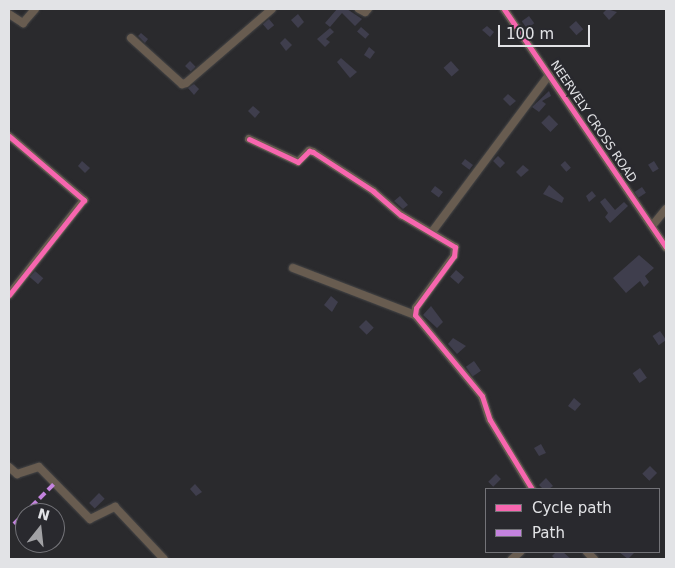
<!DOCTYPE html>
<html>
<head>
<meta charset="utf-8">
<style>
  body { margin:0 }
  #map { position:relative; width:675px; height:568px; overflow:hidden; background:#2a2a2d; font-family:"DejaVu Sans",sans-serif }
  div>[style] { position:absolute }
  .building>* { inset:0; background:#3f3e4d; transform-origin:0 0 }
  .roads { filter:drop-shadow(0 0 1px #454546) drop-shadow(0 0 1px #454546) }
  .minor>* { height:8px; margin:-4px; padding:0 4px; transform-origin:4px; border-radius:4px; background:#685c50 }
  .quiet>* { height:4px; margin-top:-2px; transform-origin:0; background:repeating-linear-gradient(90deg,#c483df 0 8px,transparent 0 12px) }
  .cycleway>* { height:5px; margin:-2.5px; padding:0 2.5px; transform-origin:2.5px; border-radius:2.5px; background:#f766af }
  span { translate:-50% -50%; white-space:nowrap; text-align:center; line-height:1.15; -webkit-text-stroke:5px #29292e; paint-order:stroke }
  .street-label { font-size:12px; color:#e2e3e6 }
  .frame { position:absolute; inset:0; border:10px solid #e2e3e6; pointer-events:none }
  .legend { position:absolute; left:485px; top:488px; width:175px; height:65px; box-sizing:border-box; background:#29292e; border:1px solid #737378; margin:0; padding:6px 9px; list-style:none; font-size:15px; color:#e2e3e6 }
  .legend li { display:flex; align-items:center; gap:10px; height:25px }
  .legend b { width:25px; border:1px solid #737378 }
  .north { position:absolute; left:15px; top:503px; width:50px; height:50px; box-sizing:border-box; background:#29292e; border:1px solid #737378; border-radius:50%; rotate:16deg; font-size:14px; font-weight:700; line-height:20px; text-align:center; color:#e2e3e6 }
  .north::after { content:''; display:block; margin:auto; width:18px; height:22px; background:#a2a2a5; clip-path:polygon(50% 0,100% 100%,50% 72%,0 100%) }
  .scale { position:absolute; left:498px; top:25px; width:92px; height:22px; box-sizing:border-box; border:2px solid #e2e3e6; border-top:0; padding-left:6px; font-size:15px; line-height:18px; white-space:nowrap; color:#e2e3e6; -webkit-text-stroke:4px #29292e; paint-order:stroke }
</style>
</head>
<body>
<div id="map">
  <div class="building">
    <i style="clip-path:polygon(337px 9px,347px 9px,362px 19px,355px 26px,342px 13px,330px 27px,325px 23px)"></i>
    <i style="clip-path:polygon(607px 9px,617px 12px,609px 20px,603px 13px)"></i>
    <i style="clip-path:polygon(298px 14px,304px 22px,298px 28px,291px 20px)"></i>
    <i style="left:529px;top:16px;width:9px;height:9px;rotate:54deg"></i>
    <i style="left:269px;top:19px;width:8px;height:8px;rotate:50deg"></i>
    <i style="left:576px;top:21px;width:11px;height:9px;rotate:49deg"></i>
    <i style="clip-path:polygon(487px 26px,494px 32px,490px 37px,482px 30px)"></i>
    <i style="left:361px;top:27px;width:11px;height:6px;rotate:41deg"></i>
    <i style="clip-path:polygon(330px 28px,334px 32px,326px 39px,330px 42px,325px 47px,317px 39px)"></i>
    <i style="clip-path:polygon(141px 33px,148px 39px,145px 43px,138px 36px)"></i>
    <i style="clip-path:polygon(285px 38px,292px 45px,286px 51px,280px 43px)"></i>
    <i style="clip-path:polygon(369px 47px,375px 52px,370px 59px,364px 55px)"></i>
    <i style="clip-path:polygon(341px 58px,357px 72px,350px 78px,337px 62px)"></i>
    <i style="left:190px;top:61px;width:8px;height:7px;rotate:45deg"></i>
    <i style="left:451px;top:61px;width:12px;height:10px;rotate:48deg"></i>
    <i style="clip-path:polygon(564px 73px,570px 82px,564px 87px,557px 78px)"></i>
    <i style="clip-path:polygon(194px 84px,199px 89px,194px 95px,188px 88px)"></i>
    <i style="clip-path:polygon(549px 91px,551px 96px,542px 101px,546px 104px,539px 112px,532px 107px)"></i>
    <i style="clip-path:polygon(508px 94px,516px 101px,510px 106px,503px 99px)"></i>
    <i style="clip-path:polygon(253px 106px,260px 112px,255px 118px,248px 111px)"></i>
    <i style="left:549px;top:115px;width:13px;height:11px;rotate:45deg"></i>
    <i style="left:607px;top:134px;width:11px;height:9px;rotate:52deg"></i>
    <i style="left:498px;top:156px;width:10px;height:7px;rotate:45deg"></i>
    <i style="left:465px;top:159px;width:10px;height:6px;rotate:37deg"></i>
    <i style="clip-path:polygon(82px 161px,90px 168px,85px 173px,78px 166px)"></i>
    <i style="left:565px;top:161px;width:9px;height:6px;rotate:49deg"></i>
    <i style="left:654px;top:161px;width:9px;height:7px;rotate:58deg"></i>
    <i style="clip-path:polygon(523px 165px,529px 170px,521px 177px,516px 172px)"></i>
    <i style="clip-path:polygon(549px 185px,564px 198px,562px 203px,543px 194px)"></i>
    <i style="left:435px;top:186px;width:10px;height:7px;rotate:37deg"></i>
    <i style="left:642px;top:187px;width:7px;height:9px;rotate:56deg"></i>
    <i style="clip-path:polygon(592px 191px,596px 196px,589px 202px,586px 196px)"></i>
    <i style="clip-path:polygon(400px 196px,408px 205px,403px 209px,394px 201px)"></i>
    <i style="clip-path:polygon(605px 198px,615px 210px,624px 202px,628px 206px,610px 223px,605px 217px,608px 213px,600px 202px)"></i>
    <i style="clip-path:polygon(639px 255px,654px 268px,645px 276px,649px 282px,644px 287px,640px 281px,626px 293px,613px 278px)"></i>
    <i style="left:456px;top:270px;width:11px;height:9px;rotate:41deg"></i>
    <i style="left:35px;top:271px;width:11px;height:8px;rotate:41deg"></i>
    <i style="clip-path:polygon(331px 296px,338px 302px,332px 312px,324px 305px)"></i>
    <i style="clip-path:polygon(431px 306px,443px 322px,437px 328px,423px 315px)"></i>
    <i style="left:366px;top:320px;width:11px;height:10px;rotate:45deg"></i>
    <i style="left:660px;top:331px;width:11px;height:9px;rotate:56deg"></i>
    <i style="clip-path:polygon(453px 338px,466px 346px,457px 354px,448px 344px)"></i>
    <i style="left:474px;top:361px;width:12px;height:10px;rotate:55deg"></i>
    <i style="left:640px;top:368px;width:12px;height:9px;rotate:55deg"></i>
    <i style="clip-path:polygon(574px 398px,581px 404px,575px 411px,568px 406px)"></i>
    <i style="clip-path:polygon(541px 444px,546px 453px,539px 456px,534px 448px)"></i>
    <i style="left:650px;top:466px;width:10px;height:11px;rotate:45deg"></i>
    <i style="left:496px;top:474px;width:7px;height:11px;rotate:45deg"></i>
    <i style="clip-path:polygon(546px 478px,553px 486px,549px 489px,543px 489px,539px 485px)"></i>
    <i style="clip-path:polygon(195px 484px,202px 492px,196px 496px,190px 489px)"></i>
    <i style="left:99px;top:493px;width:8px;height:14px;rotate:45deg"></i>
    <i style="clip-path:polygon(556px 552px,563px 552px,571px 559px,555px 559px,552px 556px)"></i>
    <i style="clip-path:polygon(619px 552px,635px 552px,628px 559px)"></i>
  </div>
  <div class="roads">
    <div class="minor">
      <i style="left:359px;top:9px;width:7px;rotate:27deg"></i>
      <i style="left:365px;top:12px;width:4px;rotate:-45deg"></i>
      <i style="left:504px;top:9px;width:288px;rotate:55.8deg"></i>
      <i style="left:9px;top:14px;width:17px;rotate:33deg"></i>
      <i style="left:23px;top:23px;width:18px;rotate:-49deg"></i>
      <i style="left:131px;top:38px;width:69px;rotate:42deg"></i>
      <i style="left:182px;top:84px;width:4px;rotate:-14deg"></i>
      <i style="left:186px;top:83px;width:113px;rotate:-40.7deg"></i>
      <i style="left:9px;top:136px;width:99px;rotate:40.5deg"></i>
      <i style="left:84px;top:200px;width:121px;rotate:128.3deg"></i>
      <i style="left:249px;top:139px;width:54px;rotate:25.1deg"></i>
      <i style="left:298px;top:162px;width:16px;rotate:-45deg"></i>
      <i style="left:309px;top:151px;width:4px;rotate:14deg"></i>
      <i style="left:313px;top:152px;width:72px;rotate:33deg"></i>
      <i style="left:373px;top:191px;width:37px;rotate:41deg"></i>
      <i style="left:401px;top:215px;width:63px;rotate:30.7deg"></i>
      <i style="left:455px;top:247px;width:9px;rotate:96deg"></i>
      <i style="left:454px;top:256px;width:64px;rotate:126.2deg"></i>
      <i style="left:416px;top:308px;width:7px;rotate:98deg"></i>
      <i style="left:415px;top:315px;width:105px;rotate:50.4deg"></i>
      <i style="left:482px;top:396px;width:25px;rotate:72deg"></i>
      <i style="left:490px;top:420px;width:81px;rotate:58.7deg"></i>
      <i style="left:652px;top:226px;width:22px;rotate:-51deg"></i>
      <i style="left:432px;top:232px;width:196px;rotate:-53.3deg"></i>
      <i style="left:293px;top:268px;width:131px;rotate:21.1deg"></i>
      <i style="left:9px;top:467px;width:11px;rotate:41deg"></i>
      <i style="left:17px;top:474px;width:23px;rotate:-18deg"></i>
      <i style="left:39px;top:467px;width:73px;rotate:45.6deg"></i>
      <i style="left:90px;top:519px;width:28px;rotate:-26deg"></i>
      <i style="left:115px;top:507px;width:71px;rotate:46.7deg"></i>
      <i style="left:587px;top:552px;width:10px;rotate:45deg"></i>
      <i style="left:512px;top:559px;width:11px;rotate:-41deg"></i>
    </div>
  </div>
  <div class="quiet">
    <i style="left:14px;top:524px;width:57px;rotate:-45deg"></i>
  </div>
  <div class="cycleway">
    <i style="left:504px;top:9px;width:288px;rotate:55.8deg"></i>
    <i style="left:9px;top:136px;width:99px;rotate:40.5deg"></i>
    <i style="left:84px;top:200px;width:121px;rotate:128.3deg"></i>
    <i style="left:249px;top:139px;width:54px;rotate:25.1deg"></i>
    <i style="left:298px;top:162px;width:16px;rotate:-45deg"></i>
    <i style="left:309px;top:151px;width:4px;rotate:14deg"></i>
    <i style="left:313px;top:152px;width:72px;rotate:33deg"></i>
    <i style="left:373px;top:191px;width:37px;rotate:41deg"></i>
    <i style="left:401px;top:215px;width:63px;rotate:30.7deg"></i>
    <i style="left:455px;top:247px;width:9px;rotate:96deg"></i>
    <i style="left:454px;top:256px;width:64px;rotate:126.2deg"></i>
    <i style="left:416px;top:308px;width:7px;rotate:98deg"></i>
    <i style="left:415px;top:315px;width:105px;rotate:50.4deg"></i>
    <i style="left:482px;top:396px;width:25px;rotate:72deg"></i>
    <i style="left:490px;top:420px;width:81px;rotate:58.7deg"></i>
  </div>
  <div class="street-label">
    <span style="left:593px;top:122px;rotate:56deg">NEERVELY CROSS ROAD</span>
  </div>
  <div class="frame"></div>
  <ul class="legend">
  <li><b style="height:6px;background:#f766af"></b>Cycle path</li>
  <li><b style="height:6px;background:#c483df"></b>Path</li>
  </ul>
  <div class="north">N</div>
  <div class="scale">100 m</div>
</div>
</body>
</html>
